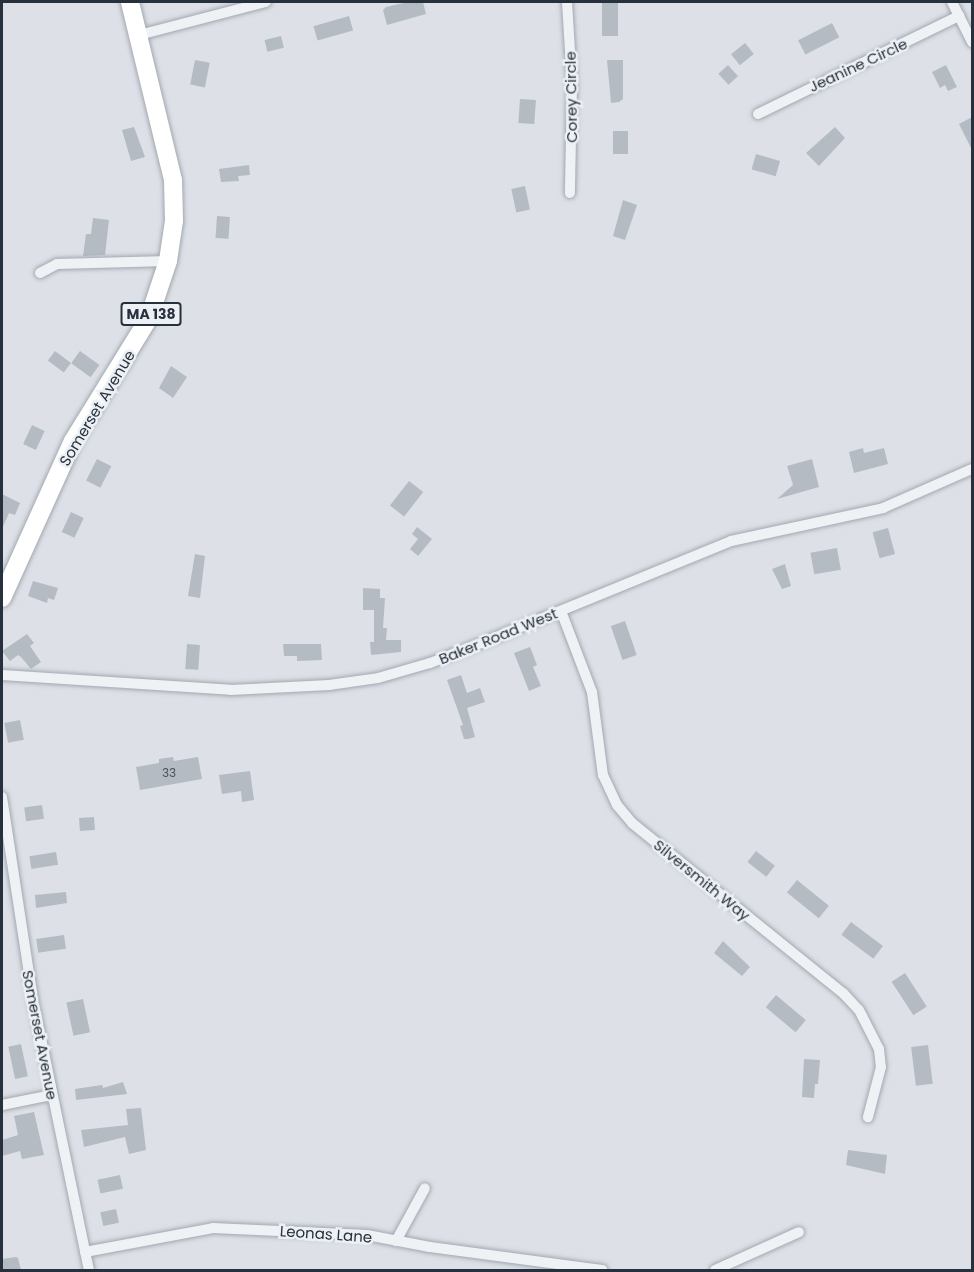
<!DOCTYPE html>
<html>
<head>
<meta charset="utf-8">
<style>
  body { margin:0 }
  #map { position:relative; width:974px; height:1272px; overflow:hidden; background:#dde1e7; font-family:Poppins,sans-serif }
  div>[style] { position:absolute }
  .building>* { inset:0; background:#b4bbc3; transform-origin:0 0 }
  .roads { filter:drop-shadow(0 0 2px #a3a8b1) drop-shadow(0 0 2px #a3a8b1) }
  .minor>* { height:10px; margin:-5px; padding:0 5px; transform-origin:5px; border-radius:5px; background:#eff2f5 }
  .primary>* { height:18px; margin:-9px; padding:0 9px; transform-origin:9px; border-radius:9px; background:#fff }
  span { translate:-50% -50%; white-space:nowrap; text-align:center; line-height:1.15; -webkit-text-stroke:5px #ecf0f4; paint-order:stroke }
  .number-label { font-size:12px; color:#4a535e }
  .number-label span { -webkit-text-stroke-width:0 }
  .shield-label span { padding:2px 4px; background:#ecf0f4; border:2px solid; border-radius:4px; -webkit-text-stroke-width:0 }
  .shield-label { font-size:14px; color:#27303d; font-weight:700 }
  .street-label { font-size:15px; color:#27303d }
  .frame { position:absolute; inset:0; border:3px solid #27303d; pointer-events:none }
</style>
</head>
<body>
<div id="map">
  <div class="building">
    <i style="clip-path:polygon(408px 2px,423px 2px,426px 14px,387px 25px,383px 10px,386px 7px)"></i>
    <i style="left:602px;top:2px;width:16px;height:34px"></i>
    <i style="left:349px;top:16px;width:15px;height:37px;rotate:74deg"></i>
    <i style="left:832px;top:23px;width:16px;height:38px;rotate:63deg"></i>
    <i style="left:281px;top:36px;width:12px;height:17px;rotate:76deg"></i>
    <i style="left:745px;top:43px;width:14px;height:18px;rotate:51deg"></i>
    <i style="left:195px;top:60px;width:15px;height:25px;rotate:11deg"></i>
    <i style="clip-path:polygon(607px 60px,623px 60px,623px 99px,619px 102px,611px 103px)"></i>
    <i style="left:728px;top:65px;width:15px;height:13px;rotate:48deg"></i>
    <i style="clip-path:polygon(946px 65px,957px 87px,948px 91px,945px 85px,940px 88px,932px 72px)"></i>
    <i style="left:520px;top:99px;width:16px;height:24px;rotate:4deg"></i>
    <i style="clip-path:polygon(972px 117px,972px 150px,959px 124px)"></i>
    <i style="clip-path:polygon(134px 127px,145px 157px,131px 161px,122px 130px)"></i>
    <i style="clip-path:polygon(835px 127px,845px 138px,819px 166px,806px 153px)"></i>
    <i style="left:613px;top:131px;width:15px;height:23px"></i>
    <i style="left:756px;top:154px;width:25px;height:16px;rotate:16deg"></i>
    <i style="clip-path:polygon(249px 165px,250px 175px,238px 176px,239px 181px,221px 182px,219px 169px)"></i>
    <i style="left:525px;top:186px;width:24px;height:14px;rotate:78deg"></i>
    <i style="clip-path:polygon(623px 200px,637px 205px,625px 240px,613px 236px)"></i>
    <i style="left:217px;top:216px;width:13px;height:22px;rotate:4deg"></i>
    <i style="clip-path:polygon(93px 218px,109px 220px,105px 255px,83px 256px,86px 234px,91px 234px)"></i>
    <i style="left:55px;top:351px;width:20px;height:12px;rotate:37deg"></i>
    <i style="left:80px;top:351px;width:24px;height:15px;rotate:36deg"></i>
    <i style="clip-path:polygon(171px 366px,187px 377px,173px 398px,159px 388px)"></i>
    <i style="left:32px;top:425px;width:14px;height:21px;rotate:25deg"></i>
    <i style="clip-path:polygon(863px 448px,864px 453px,884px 448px,888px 464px,854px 473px,849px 452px)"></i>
    <i style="left:97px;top:459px;width:16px;height:24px;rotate:27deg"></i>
    <i style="clip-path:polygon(812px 459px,819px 487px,777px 499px,793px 485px,787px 466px)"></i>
    <i style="left:409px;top:481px;width:18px;height:31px;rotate:38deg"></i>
    <i style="clip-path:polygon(2px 494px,20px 503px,15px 515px,9px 513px,2px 529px)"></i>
    <i style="left:71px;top:512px;width:14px;height:22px;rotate:25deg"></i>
    <i style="clip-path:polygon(417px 527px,432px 539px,418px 556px,410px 549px,418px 539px,412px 534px)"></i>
    <i style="left:888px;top:528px;width:27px;height:16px;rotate:75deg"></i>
    <i style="left:837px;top:548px;width:22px;height:27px;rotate:80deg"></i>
    <i style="clip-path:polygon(195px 554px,205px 556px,200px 598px,188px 596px)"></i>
    <i style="clip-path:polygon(785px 564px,791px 586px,782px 589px,772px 569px)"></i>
    <i style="clip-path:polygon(33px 581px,58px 588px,54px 600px,48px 598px,47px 603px,28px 596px)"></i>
    <i style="clip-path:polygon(363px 588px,380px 589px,380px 598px,385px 598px,383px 628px,387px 628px,386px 640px,401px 640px,401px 652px,371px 655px,370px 642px,374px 642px,374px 610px,363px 610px)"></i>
    <i style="left:625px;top:621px;width:36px;height:15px;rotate:71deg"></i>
    <i style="clip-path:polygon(27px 634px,34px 643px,30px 646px,41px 662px,31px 669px,21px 657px,18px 655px,10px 661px,2px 651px)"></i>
    <i style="left:187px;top:644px;width:13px;height:25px;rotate:4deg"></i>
    <i style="clip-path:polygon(283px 644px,321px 644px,322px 660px,297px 661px,297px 656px,284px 656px)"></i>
    <i style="clip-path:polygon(530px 647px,537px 665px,533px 667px,541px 686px,529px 691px,514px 653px)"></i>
    <i style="clip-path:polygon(461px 675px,467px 693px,480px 688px,485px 702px,467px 708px,475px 737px,468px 739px,464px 739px,460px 726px,463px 725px,447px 680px)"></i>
    <i style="left:20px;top:720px;width:20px;height:16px;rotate:79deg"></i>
    <i style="clip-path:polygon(173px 757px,174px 761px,198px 757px,202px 779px,140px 790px,136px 767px,159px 763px,159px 759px)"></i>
    <i style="clip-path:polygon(250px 771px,254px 800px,242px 802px,241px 791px,222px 794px,219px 775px)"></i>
    <i style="left:42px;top:805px;width:14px;height:18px;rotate:82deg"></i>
    <i style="left:94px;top:817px;width:13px;height:15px;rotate:86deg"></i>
    <i style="left:756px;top:851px;width:24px;height:14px;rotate:38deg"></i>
    <i style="left:56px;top:852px;width:13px;height:27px;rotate:81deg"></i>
    <i style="left:797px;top:880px;width:41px;height:16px;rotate:39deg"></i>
    <i style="clip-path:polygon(66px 892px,67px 903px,36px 908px,35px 895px)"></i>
    <i style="left:851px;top:922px;width:40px;height:16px;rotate:37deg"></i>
    <i style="left:64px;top:935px;width:14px;height:28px;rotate:82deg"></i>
    <i style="clip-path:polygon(723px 941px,750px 967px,742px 976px,714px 953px)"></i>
    <i style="left:905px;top:973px;width:40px;height:16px;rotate:57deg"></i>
    <i style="left:776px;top:995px;width:39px;height:16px;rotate:40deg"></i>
    <i style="left:83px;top:999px;width:34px;height:17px;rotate:78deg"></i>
    <i style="left:21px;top:1044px;width:33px;height:13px;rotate:78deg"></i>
    <i style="left:928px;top:1045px;width:39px;height:17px;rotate:83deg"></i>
    <i style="clip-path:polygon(804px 1059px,820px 1060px,818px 1084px,815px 1084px,814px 1098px,802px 1097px)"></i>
    <i style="clip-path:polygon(123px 1082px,127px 1094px,76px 1100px,75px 1089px,102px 1085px,103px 1088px)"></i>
    <i style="clip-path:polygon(141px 1108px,146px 1150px,129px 1154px,125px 1137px,84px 1147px,81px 1130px,128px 1125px,126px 1109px)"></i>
    <i style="clip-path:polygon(34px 1112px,44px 1155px,22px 1159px,20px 1151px,2px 1156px,2px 1140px,18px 1135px,14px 1116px)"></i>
    <i style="clip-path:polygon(848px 1150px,887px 1155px,885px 1174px,846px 1165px)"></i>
    <i style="left:120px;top:1175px;width:14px;height:23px;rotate:78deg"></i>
    <i style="left:116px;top:1209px;width:14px;height:16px;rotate:78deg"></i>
    <i style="clip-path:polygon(16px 1257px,18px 1258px,21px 1270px,2px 1270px,2px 1259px)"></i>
  </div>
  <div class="roads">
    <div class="minor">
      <i style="left:567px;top:2px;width:82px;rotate:86.5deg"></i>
      <i style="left:572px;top:84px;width:109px;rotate:91.1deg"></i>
      <i style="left:952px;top:2px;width:45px;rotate:63.4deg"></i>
      <i style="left:139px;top:35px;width:131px;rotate:-14.6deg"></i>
      <i style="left:758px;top:114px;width:224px;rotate:-26deg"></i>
      <i style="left:40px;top:273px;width:19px;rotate:-28deg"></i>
      <i style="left:57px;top:264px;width:111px;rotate:-1.5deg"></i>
      <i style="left:561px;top:611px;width:87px;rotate:69.1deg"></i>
      <i style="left:592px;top:692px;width:84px;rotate:82.5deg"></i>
      <i style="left:603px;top:775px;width:33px;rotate:65deg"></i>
      <i style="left:617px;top:805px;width:23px;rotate:50deg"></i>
      <i style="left:632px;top:823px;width:271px;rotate:38.9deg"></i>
      <i style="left:843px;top:993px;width:23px;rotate:47deg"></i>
      <i style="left:859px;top:1010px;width:44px;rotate:62.9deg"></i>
      <i style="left:879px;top:1049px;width:18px;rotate:84deg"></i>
      <i style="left:881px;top:1067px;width:52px;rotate:104.6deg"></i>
      <i style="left:2px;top:675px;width:229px;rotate:3.7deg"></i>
      <i style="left:231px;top:690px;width:98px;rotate:-2.9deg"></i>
      <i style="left:329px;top:685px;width:49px;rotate:-8.1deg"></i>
      <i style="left:378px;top:678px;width:54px;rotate:-16.1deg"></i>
      <i style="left:430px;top:663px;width:63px;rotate:-21.3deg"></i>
      <i style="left:489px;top:640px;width:261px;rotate:-22.2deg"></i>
      <i style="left:731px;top:541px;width:156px;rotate:-12.2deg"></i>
      <i style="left:883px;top:508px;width:97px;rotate:-23.7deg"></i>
      <i style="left:2px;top:797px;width:205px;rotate:81.3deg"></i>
      <i style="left:33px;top:1000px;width:276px;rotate:78.3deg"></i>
      <i style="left:2px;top:1105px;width:50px;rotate:-11.5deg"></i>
      <i style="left:396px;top:1241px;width:60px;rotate:-61.3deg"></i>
      <i style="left:85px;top:1252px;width:130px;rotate:-10.6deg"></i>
      <i style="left:213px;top:1228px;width:154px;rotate:2.6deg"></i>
      <i style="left:367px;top:1235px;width:64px;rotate:10.8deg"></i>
      <i style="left:430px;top:1247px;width:174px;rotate:7.6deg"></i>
      <i style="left:715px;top:1270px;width:92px;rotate:-24.3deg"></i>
    </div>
    <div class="primary">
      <i style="left:2px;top:598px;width:172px;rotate:-65.7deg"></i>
      <i style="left:73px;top:441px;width:145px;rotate:-58.3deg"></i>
      <i style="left:149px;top:318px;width:60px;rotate:-71.6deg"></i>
      <i style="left:168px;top:261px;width:40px;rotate:-81.5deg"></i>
      <i style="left:174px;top:221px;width:41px;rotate:-91.4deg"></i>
      <i style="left:173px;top:180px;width:183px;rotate:-103.6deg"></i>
    </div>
  </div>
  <div class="number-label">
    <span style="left:169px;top:773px">33</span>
  </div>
  <div class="shield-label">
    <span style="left:151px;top:314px">MA 138</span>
  </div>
  <div class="street-label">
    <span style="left:858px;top:65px;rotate:-25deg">Jeanine Circle</span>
    <span style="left:571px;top:97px;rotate:-91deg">Corey Circle</span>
    <span style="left:97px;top:408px;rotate:-59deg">Somerset Avenue</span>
    <span style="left:498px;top:636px;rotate:-22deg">Baker Road West</span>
    <span style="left:702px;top:880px;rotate:39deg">Silversmith Way</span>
    <span style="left:40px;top:1035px;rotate:79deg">Somerset Avenue</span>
    <span style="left:326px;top:1234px;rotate:4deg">Leonas Lane</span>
  </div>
  <div class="frame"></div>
</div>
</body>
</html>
